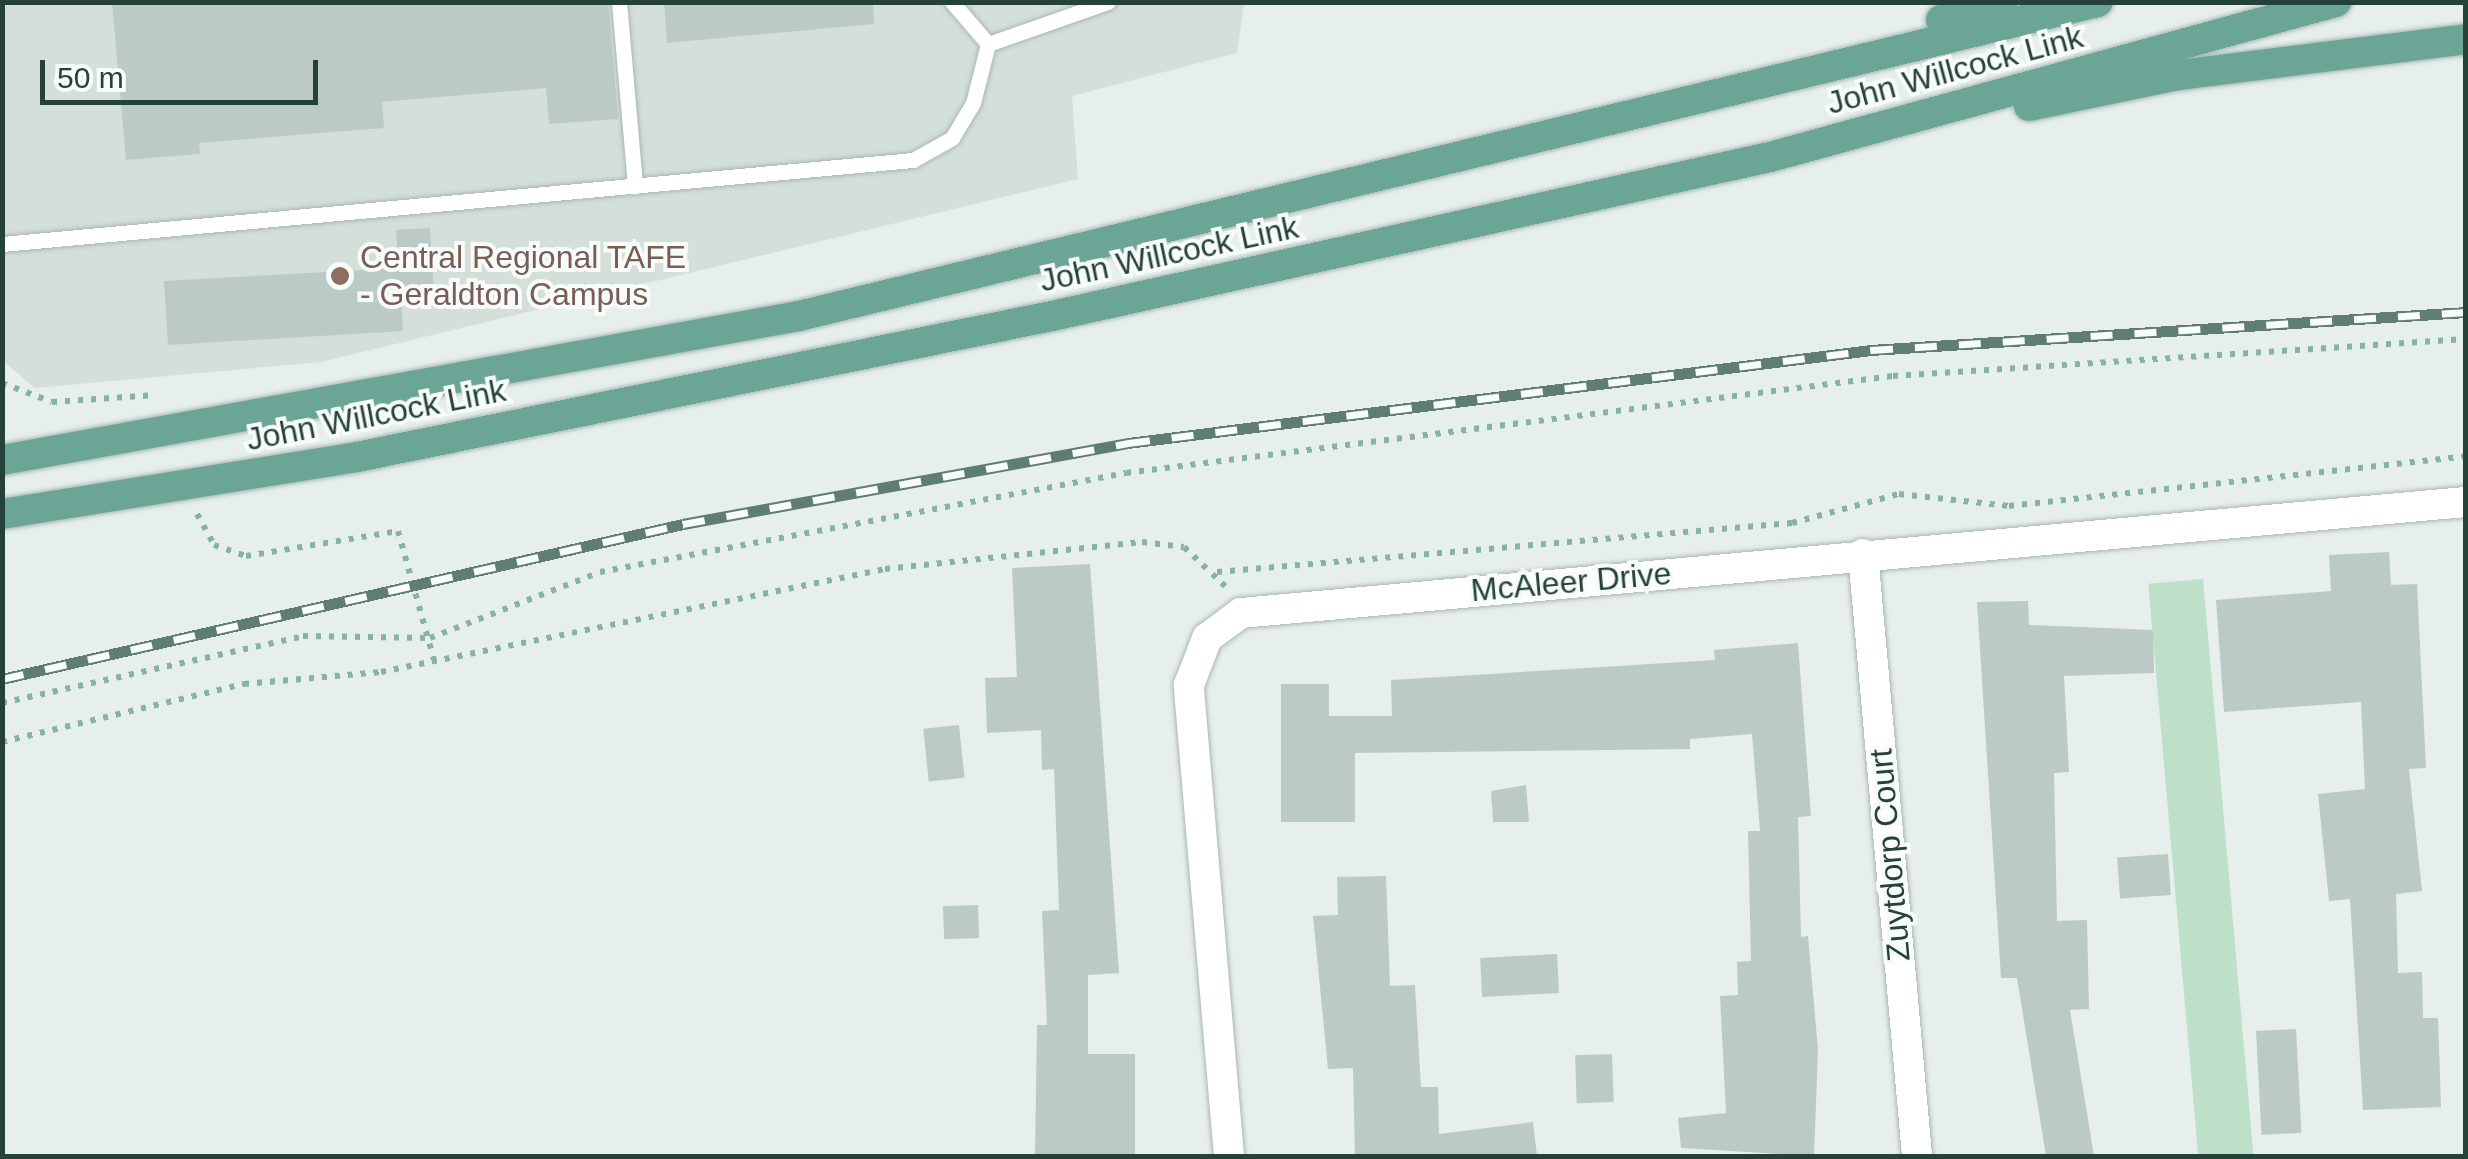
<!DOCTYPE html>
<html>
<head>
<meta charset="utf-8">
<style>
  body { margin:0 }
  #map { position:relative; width:2468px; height:1159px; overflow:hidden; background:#e6efeb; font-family:Arial,sans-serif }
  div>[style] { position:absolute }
  .built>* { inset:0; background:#d4dfda }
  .green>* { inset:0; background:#bfe0c8; transform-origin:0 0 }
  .building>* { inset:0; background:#bbcac4; transform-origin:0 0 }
  .path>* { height:6px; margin-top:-3px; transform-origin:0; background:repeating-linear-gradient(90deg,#86b3a5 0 5px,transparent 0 13px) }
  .roads { filter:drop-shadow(0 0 2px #a8b8b2) drop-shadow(0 0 2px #a8b8b2) }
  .service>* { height:15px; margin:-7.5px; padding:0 7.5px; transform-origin:7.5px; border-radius:7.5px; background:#fff }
  .minor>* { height:30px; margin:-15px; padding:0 15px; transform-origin:15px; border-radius:15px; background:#fff }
  .primary>* { height:30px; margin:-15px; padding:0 15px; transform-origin:15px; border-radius:15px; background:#6aa596 }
  .rail>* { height:11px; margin-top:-5.5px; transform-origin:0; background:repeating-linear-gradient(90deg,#f7fbf9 0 22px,#5f7d75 0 44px); box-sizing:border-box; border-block:2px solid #5f7d75 }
  .dots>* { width:28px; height:28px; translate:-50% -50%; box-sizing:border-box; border:5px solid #f7fbf9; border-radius:50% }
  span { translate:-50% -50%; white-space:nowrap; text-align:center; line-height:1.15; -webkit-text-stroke:8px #f7fbf9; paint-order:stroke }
  .street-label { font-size:32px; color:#24423a }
  .education-label { font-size:32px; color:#785e54 }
  .left { translate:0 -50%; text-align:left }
  .frame { position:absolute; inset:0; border:5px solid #24423a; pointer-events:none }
  .scale { position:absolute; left:40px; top:60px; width:278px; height:45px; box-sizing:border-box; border:5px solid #24423a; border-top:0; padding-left:12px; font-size:30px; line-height:35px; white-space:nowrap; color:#24423a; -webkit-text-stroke:8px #f7fbf9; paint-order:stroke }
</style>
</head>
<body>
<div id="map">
  <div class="built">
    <i style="clip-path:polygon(2px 3px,1244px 3px,1237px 53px,1072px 96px,1078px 179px,321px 362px,35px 388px,3px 361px)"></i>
  </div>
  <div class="green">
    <i style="left:2203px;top:579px;width:579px;height:55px;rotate:85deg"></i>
  </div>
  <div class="building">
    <i style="clip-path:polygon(112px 2px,608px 2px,618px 119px,549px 124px,546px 88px,382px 102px,384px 128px,199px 143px,200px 154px,126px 160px)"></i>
    <i style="clip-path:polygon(664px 2px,873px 2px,874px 24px,667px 43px)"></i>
    <i style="clip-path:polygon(430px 228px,434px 294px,401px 296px,403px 331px,168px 345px,164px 281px,399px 268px,396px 230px)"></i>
    <i style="clip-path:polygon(2389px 552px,2391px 585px,2417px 584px,2426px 768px,2409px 769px,2422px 891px,2396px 894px,2398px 973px,2422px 972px,2423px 1018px,2438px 1018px,2441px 1107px,2363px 1110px,2350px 899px,2329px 901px,2318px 794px,2365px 789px,2361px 702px,2224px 712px,2216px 600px,2331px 591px,2329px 555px)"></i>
    <i style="clip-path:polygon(1090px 564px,1119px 973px,1088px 975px,1088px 1054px,1135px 1054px,1135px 1156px,1035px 1156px,1037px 1025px,1047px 1025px,1042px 911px,1059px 910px,1054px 769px,1042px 770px,1041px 730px,987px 733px,985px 678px,1017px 677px,1012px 568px)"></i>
    <i style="clip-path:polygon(2028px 601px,2029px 625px,2153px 630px,2154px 673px,2064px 676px,2069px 772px,2054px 773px,2057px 921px,2087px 920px,2089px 1009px,2070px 1010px,2094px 1156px,2046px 1156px,2017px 978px,2001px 978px,1977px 602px)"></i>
    <i style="clip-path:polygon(1798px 643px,1811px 816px,1798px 817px,1801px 937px,1808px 936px,1818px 1050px,1814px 1156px,1681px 1148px,1678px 1118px,1726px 1113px,1720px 996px,1738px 995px,1737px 962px,1751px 961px,1748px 831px,1760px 831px,1752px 734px,1690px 739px,1690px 749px,1355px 753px,1355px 822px,1281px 822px,1281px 684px,1329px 684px,1329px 716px,1392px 716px,1391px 680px,1715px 660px,1714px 650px)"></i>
    <i style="left:959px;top:725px;width:53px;height:36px;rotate:84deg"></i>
    <i style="clip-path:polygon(1526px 785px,1529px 822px,1493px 822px,1491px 791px)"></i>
    <i style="left:2168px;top:854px;width:41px;height:51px;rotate:86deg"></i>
    <i style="clip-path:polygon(1386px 876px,1390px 986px,1415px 985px,1421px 1087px,1438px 1087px,1439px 1134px,1533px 1122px,1537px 1156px,1355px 1156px,1353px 1068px,1328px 1069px,1313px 916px,1338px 915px,1337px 877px)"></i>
    <i style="left:978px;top:905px;width:33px;height:35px;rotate:88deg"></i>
    <i style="left:1557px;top:954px;width:39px;height:77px;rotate:87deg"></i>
    <i style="left:2296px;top:1029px;width:104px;height:40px;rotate:87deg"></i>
    <i style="left:1612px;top:1054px;width:48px;height:37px;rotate:88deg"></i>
  </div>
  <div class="path">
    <i style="left:2px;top:383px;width:53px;rotate:20.8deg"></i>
    <i style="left:52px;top:402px;width:104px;rotate:-3.9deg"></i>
    <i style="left:197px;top:514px;width:35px;rotate:61deg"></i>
    <i style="left:214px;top:545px;width:34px;rotate:19deg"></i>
    <i style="left:246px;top:556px;width:154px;rotate:-9.3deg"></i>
    <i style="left:398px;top:531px;width:134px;rotate:74.4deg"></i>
    <i style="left:1217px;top:572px;width:577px;rotate:-4.87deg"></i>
    <i style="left:1792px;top:523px;width:111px;rotate:-15.2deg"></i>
    <i style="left:1899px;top:494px;width:111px;rotate:6.2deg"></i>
    <i style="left:2009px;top:506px;width:460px;rotate:-6.2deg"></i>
    <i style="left:2px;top:703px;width:308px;rotate:-12.5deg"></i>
    <i style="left:303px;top:636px;width:127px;rotate:0.9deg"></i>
    <i style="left:430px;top:638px;width:182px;rotate:-21.2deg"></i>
    <i style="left:600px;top:572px;width:535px;rotate:-10.66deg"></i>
    <i style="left:1126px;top:473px;width:773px;rotate:-7.21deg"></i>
    <i style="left:1893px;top:376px;width:574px;rotate:-3.69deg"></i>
    <i style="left:2px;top:742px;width:249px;rotate:-13.5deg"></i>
    <i style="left:244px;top:684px;width:138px;rotate:-5deg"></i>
    <i style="left:381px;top:672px;width:514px;rotate:-11.55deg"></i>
    <i style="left:885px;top:569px;width:258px;rotate:-6deg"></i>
    <i style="left:1142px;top:542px;width:42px;rotate:6.8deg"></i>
    <i style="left:1184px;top:547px;width:57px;rotate:43.6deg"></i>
  </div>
  <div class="roads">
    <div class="service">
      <i style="left:619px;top:2px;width:185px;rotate:85deg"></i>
      <i style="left:952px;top:2px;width:55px;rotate:49.4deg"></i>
      <i style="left:2px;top:244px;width:915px;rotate:-5.27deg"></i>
      <i style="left:913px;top:160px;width:45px;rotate:-29.4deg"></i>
      <i style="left:952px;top:138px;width:41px;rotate:-59deg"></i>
      <i style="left:973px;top:103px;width:61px;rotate:-75.7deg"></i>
      <i style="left:988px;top:44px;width:127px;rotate:-19.3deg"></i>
    </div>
    <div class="minor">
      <i style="left:1863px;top:554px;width:604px;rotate:84.87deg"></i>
      <i style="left:1229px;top:1156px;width:473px;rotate:-94.9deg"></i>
      <i style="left:1189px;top:685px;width:50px;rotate:-69deg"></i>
      <i style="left:1207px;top:638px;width:42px;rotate:-36.3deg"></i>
      <i style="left:1241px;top:613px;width:1230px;rotate:-5.18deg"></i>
    </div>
    <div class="primary">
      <i style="left:1941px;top:20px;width:64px;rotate:-16.4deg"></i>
      <i style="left:2029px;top:106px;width:153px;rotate:-11.7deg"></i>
      <i style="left:2179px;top:75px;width:289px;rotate:-7.1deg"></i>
      <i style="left:2px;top:460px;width:810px;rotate:-10.24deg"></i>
      <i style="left:799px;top:316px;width:1336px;rotate:-13.59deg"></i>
      <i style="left:2px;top:514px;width:360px;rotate:-9.1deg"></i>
      <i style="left:357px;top:457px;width:709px;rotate:-11.47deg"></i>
      <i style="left:1052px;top:316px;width:735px;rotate:-12.49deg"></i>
      <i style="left:1770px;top:157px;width:587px;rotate:-15.32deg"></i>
    </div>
  </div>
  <div class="rail">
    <i style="left:2px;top:679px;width:698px;rotate:-12.82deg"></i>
    <i style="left:683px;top:524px;width:452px;rotate:-10.3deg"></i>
    <i style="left:1128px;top:443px;width:749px;rotate:-7.13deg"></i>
    <i style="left:1871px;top:350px;width:596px;rotate:-3.65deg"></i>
  </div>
  <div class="dots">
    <i style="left:340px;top:276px;background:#8d6e63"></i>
  </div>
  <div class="street-label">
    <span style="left:1955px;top:70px;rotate:-15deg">John Willcock Link</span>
    <span style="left:1169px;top:254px;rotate:-12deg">John Willcock Link</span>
    <span style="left:376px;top:415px;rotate:-11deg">John Willcock Link</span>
    <span style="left:1571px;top:582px;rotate:-5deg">McAleer Drive</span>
    <span style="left:1890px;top:855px;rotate:-95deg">Zuytdorp Court</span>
  </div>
  <div class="education-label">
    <span class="left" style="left:360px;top:276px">Central Regional TAFE<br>- Geraldton Campus</span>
  </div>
  <div class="frame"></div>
  <div class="scale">50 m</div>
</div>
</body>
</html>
